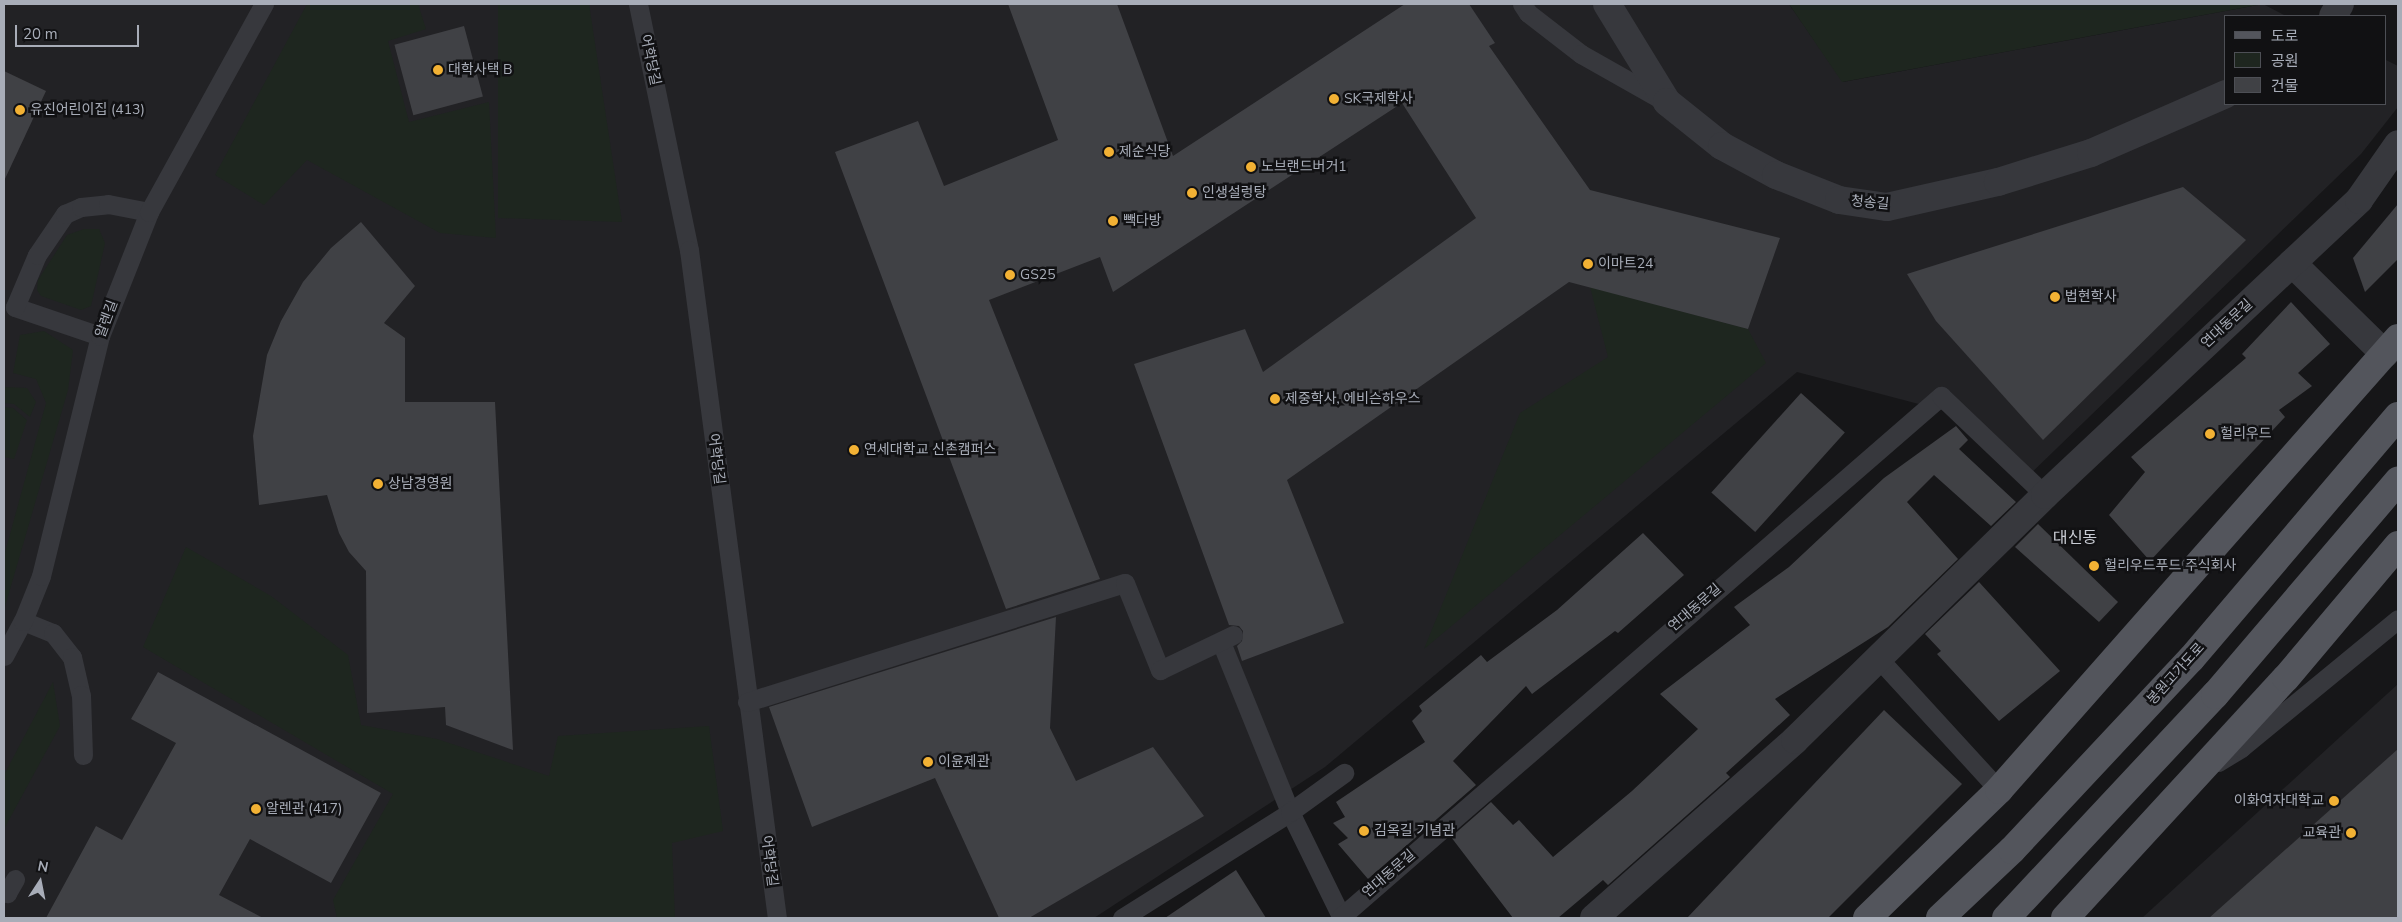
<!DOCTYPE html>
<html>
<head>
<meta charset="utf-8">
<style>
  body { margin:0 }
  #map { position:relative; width:2402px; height:922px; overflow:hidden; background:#161618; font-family:"Nunito Sans","Noto Sans KR",sans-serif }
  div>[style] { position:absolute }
  .built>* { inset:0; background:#222225 }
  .green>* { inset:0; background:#1e261f }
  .building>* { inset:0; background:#404145; transform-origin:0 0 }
  .lane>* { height:19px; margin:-9.5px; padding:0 9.5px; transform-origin:9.5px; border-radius:9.5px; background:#37383d }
  .street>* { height:28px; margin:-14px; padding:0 14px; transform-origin:14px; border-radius:14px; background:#37383d }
  .primary>* { height:28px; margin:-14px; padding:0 14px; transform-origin:14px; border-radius:14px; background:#53555c }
  .dots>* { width:14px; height:14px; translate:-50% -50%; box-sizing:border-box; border:2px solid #111113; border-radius:50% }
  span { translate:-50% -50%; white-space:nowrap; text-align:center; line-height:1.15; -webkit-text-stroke:5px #111113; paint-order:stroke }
  .street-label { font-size:14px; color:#a8adb8 }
  .poi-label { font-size:14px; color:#a8adb8 }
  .left { translate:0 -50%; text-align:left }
  .right { translate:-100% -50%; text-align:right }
  .quarter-label { font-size:16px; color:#c9ccd4 }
  .frame { position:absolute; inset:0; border:5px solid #a8adb8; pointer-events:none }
  .legend { position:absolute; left:2224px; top:15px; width:162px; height:90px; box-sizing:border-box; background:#111113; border:1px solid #4d4f55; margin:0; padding:6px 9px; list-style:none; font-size:15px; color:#a8adb8 }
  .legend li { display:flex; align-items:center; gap:10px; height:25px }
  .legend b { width:25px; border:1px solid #4d4f55 }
  .north { position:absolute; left:15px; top:857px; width:50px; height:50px; -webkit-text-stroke:4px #111113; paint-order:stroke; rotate:11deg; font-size:14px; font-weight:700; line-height:20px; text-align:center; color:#a8adb8 }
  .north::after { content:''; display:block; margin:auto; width:18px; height:22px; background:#a8adb8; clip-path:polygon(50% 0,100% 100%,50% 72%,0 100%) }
  .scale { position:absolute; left:15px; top:25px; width:124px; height:22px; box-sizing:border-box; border:2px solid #a8adb8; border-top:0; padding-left:6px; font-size:15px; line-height:18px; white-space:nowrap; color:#a8adb8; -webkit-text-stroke:4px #111113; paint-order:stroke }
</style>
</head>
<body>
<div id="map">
  <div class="built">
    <i style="clip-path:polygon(4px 4px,1789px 4px,1843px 82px,2263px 4px,2286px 16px,2226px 16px,2226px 104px,2386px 104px,2386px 60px,2398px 66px,2398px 107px,2361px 154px,2023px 481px,1972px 418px,1797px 372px,1325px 767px,1094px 918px,4px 918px)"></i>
    <i style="clip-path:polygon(2398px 684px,2398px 918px,2142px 918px)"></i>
  </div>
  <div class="green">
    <i style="clip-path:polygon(307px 4px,418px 4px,426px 29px,388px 41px,409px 122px,489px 102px,496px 238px,440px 233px,307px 160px,264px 205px,215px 175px)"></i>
    <i style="clip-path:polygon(498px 4px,589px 4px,622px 222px,498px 218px)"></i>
    <i style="clip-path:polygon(1789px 4px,2263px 4px,1842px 82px)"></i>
    <i style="clip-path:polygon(84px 229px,99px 229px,105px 243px,91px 306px,81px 310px,41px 296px,37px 290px,38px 280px,67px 235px)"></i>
    <i style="clip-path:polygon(1590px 287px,1748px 329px,1766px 363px,1424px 649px,1520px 413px,1608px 357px)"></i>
    <i style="clip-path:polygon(44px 331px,73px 350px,68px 390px,4px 610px,4px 556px,46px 403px,36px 379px,13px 373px,20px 335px)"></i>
    <i style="clip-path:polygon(4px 387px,27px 388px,36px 402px,30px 417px,14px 404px,4px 403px)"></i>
    <i style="clip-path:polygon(4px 407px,13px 408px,27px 420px,14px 459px,4px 457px)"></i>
    <i style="clip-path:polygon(186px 547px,271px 596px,348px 655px,361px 725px,437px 739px,549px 776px,558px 736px,709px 726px,723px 831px,672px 843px,675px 918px,337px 918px,333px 900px,393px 794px,143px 647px)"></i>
    <i style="clip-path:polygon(53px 682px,60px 726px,4px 829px,4px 775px)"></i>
  </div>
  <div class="building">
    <i style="clip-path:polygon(1008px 4px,1117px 4px,1173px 156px,1405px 4px,1469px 4px,1495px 43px,1489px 46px,1590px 190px,1780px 238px,1748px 329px,1569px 282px,1287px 480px,1344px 623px,1242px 661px,1237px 646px,1242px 641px,1243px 631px,1239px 626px,1229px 625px,1134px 364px,1245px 329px,1263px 372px,1476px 218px,1402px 103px,1113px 292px,1100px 257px,989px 300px,1100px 579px,1006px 609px,835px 152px,918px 121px,944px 186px,1058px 140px)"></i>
    <i style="left:464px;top:26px;width:73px;height:72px;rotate:75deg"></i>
    <i style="clip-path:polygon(4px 71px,46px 91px,4px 181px)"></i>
    <i style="clip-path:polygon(2183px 187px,2246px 240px,2043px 440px,1936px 321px,1907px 274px)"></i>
    <i style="clip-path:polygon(2398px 204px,2398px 259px,2365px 292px,2353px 258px)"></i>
    <i style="clip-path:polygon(361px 222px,415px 286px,384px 323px,405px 338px,405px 402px,495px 402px,513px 750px,446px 725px,445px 707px,367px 713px,366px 571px,349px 552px,339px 533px,327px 495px,259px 505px,253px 436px,267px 355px,281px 321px,303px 282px,331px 248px)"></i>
    <i style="clip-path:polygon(2291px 302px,2330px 344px,2298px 373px,2312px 386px,2279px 410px,2285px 417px,2150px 561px,2109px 515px,2145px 472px,2131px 457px,2246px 358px,2242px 354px)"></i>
    <i style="left:1801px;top:393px;width:59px;height:134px;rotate:42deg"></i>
    <i style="clip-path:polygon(1956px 426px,1968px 440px,1959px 449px,2016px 502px,1991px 526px,1934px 475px,1907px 502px,1958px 559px,1888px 627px,1775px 699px,1790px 715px,1726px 773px,1730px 777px,1608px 885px,1603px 880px,1558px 918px,1513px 918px,1451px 837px,1491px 802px,1513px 825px,1519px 820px,1553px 857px,1632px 791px,1698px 729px,1660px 694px,1750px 625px,1734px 607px,1789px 567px,1884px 478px)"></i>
    <i style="clip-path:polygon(2038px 524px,2118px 602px,2099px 622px,2015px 547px)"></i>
    <i style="clip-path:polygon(1643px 533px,1684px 575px,1618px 633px,1615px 631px,1532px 694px,1526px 686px,1453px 761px,1476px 785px,1368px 879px,1338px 844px,1348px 838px,1333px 823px,1345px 817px,1336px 802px,1425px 742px,1412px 721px,1422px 711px,1419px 706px,1481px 655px,1487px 662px,1557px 610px)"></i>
    <i style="clip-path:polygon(1979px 582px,2060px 671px,1999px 721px,1937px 654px,1941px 651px,1925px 634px)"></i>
    <i style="clip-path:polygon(1056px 617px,1050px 728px,1076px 781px,1153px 747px,1204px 816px,1029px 918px,999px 918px,935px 778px,812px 827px,769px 707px)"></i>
    <i style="clip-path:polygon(158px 672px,381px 793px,331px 883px,250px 839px,219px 895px,263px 918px,46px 918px,96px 826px,122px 840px,176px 743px,131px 719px)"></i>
    <i style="clip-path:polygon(1884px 710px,1962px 784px,1828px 918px,1687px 918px)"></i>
    <i style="clip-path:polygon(2398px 749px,2398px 918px,2209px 918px)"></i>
    <i style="clip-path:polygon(1236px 870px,1266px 918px,1165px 918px)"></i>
  </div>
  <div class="lane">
    <i style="left:638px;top:4px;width:251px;rotate:78.3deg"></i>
    <i style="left:689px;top:250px;width:674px;rotate:82.5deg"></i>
    <i style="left:1522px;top:4px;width:11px;rotate:56deg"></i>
    <i style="left:1528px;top:13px;width:67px;rotate:37.7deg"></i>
    <i style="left:1581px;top:54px;width:95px;rotate:29.5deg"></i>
    <i style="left:100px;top:336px;width:90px;rotate:-161.2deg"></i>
    <i style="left:15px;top:307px;width:56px;rotate:-67.1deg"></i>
    <i style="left:37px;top:255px;width:50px;rotate:-55.7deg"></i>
    <i style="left:65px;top:214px;width:17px;rotate:-24deg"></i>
    <i style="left:81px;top:207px;width:27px;rotate:-6deg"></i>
    <i style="left:108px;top:204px;width:42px;rotate:11deg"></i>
    <i style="left:23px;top:621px;width:32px;rotate:22deg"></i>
    <i style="left:53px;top:633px;width:31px;rotate:52deg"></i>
    <i style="left:72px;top:657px;width:39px;rotate:77deg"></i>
    <i style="left:81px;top:695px;width:60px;rotate:88.1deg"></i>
    <i style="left:1221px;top:642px;width:183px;rotate:67.9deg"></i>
    <i style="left:1290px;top:812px;width:118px;rotate:63.9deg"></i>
    <i style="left:4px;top:656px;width:40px;rotate:-62deg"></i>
    <i style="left:23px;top:621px;width:48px;rotate:-68.2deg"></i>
    <i style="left:41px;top:576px;width:247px;rotate:-76.2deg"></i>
    <i style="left:100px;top:336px;width:133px;rotate:-68.4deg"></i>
    <i style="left:149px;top:212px;width:238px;rotate:-61.1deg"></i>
    <i style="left:1879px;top:659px;width:178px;rotate:47.5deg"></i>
    <i style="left:747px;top:702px;width:396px;rotate:-17.5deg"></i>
    <i style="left:1125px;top:583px;width:94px;rotate:68.1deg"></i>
    <i style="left:1160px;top:670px;width:81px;rotate:-25.6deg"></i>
    <i style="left:2218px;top:762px;width:27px;rotate:-31deg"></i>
    <i style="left:2241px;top:748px;width:203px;rotate:-39.4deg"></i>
    <i style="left:4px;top:891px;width:4px;rotate:34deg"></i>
    <i style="left:7px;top:893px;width:16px;rotate:-60deg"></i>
    <i style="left:1341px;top:917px;width:795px;rotate:-40.97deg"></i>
    <i style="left:1941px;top:396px;width:144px;rotate:43.6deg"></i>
    <i style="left:1122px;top:918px;width:199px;rotate:-32.2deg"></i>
    <i style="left:1290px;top:812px;width:67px;rotate:-35.8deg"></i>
  </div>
  <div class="street">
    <i style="left:1607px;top:4px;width:115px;rotate:58.5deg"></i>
    <i style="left:1667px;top:102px;width:70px;rotate:38.7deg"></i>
    <i style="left:1722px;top:146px;width:61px;rotate:28.2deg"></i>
    <i style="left:1776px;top:175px;width:68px;rotate:21.6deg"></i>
    <i style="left:1839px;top:200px;width:49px;rotate:8.3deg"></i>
    <i style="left:1887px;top:207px;width:114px;rotate:-12.7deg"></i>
    <i style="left:1998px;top:182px;width:97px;rotate:-17.3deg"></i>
    <i style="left:2091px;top:153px;width:147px;rotate:-23.6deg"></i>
    <i style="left:2333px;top:16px;width:14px;rotate:-60deg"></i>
    <i style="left:2292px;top:263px;width:130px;rotate:44.4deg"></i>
    <i style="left:1594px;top:918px;width:268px;rotate:-41.5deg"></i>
    <i style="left:1795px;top:740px;width:350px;rotate:-44.4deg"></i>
    <i style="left:2045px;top:495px;width:431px;rotate:-43.2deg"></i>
    <i style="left:2359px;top:200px;width:68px;rotate:-55.1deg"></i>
  </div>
  <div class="primary">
    <i style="left:1867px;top:918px;width:184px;rotate:-44.1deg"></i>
    <i style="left:1999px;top:790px;width:603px;rotate:-48.56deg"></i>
    <i style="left:1940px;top:918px;width:99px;rotate:-43.4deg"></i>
    <i style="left:2012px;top:850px;width:262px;rotate:-46.9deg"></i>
    <i style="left:2191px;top:659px;width:319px;rotate:-49.6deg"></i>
    <i style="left:2006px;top:918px;width:306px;rotate:-46.9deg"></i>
    <i style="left:2215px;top:695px;width:282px;rotate:-49.5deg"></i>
    <i style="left:2065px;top:918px;width:326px;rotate:-47.4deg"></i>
    <i style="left:2286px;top:678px;width:174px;rotate:-49.9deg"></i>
  </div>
  <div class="dots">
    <i style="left:438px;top:70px;background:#f2b134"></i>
    <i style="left:1334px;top:99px;background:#f2b134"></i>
    <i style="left:20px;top:110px;background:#f2b134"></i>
    <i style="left:1109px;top:152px;background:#f2b134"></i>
    <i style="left:1251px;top:167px;background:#f2b134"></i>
    <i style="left:1192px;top:193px;background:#f2b134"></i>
    <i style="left:1113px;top:221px;background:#f2b134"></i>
    <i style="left:1588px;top:264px;background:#f2b134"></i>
    <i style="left:1010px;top:275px;background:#f2b134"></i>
    <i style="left:2055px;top:297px;background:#f2b134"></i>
    <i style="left:1275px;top:399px;background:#f2b134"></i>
    <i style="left:2210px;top:434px;background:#f2b134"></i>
    <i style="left:854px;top:450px;background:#f2b134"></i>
    <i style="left:378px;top:484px;background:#f2b134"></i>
    <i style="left:2094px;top:566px;background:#f2b134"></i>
    <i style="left:928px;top:762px;background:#f2b134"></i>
    <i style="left:2334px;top:801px;background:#f2b134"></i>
    <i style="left:256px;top:809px;background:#f2b134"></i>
    <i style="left:1364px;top:831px;background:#f2b134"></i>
    <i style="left:2351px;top:833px;background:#f2b134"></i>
  </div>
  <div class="street-label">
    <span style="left:650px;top:60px;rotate:78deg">어학당길</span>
    <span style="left:1870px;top:203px;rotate:5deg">청송길</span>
    <span style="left:107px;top:319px;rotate:-70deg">알렌길</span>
    <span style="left:2227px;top:324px;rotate:-43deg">연대동문길</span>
    <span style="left:716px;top:459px;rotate:83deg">어학당길</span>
    <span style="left:1695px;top:608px;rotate:-41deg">연대동문길</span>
    <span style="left:2176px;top:674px;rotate:-48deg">봉원고가도로</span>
    <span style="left:769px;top:861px;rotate:83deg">어학당길</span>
    <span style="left:1389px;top:874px;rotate:-41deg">연대동문길</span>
  </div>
  <div class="poi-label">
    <span class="left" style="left:448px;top:70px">대학사택 B</span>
    <span class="left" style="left:1344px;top:99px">SK국제학사</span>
    <span class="left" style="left:30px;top:110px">유진어린이집 (413)</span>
    <span class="left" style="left:1119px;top:152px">제순식당</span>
    <span class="left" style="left:1261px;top:167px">노브랜드버거1</span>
    <span class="left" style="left:1202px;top:193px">인생설렁탕</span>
    <span class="left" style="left:1123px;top:221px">빽다방</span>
    <span class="left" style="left:1598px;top:264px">이마트24</span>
    <span class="left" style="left:1020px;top:275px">GS25</span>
    <span class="left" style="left:2065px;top:297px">법현학사</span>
    <span class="left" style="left:1285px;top:399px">제중학사, 에비슨하우스</span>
    <span class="left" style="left:2220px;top:434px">헐리우드</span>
    <span class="left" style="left:864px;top:450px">연세대학교 신촌캠퍼스</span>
    <span class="left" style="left:388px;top:484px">상남경영원</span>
    <span class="left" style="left:2104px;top:566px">헐리우드푸드 주식회사</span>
    <span class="left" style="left:938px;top:762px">이윤제관</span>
    <span class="right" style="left:2324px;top:801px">이화여자대학교</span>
    <span class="left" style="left:266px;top:809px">알렌관 (417)</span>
    <span class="left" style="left:1374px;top:831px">김옥길 기념관</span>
    <span class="right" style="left:2341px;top:833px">교육관</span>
  </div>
  <div class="quarter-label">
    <span style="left:2075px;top:538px">대신동</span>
  </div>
  <div class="frame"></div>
  <ul class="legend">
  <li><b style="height:6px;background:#53555c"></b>도로</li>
  <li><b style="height:14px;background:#1e261f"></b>공원</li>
  <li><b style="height:14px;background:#404145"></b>건물</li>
  </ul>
  <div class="north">N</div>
  <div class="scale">20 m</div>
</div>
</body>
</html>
